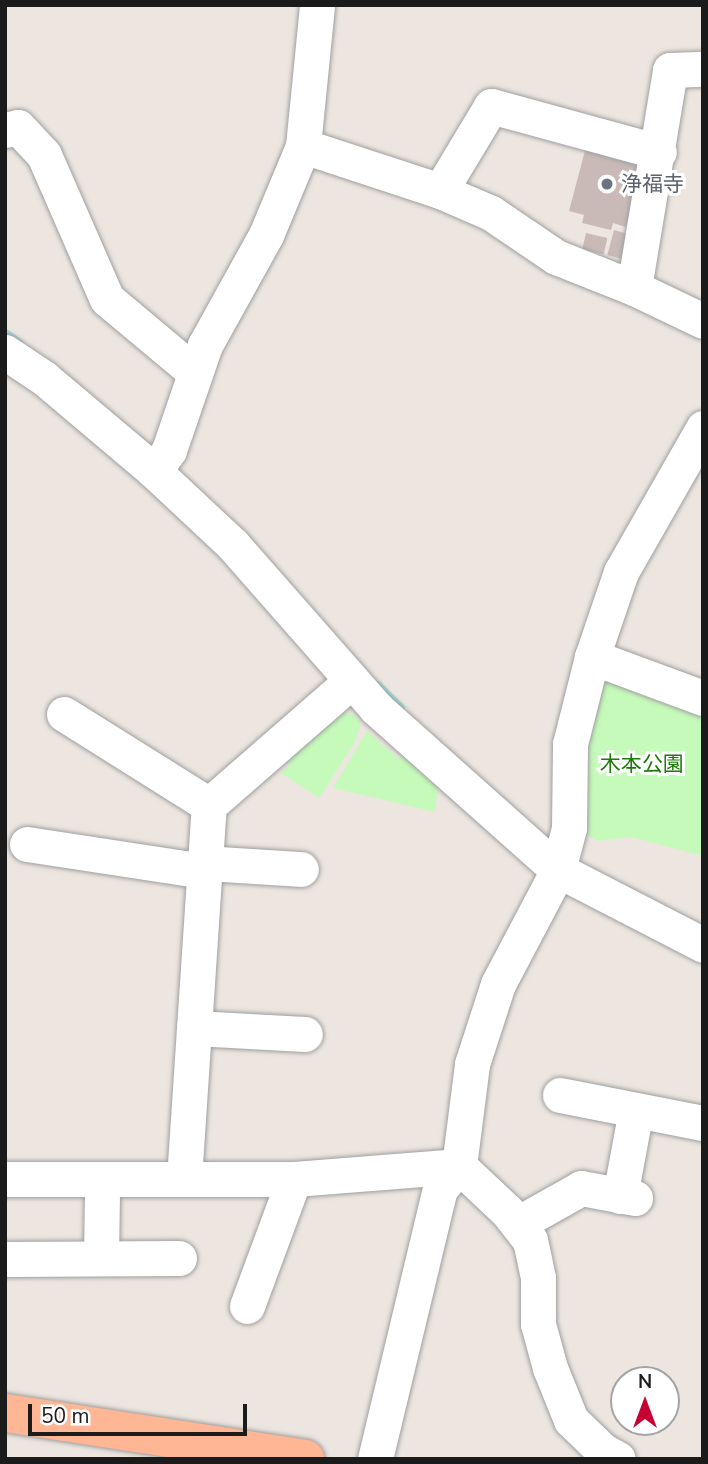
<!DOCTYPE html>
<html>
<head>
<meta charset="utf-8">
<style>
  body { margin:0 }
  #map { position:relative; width:708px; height:1464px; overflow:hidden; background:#ede6e0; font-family:"Nunito Sans","Noto Sans JP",sans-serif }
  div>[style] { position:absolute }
  .park>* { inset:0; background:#c5faba }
  .stream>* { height:9px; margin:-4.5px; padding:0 4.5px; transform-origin:4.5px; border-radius:4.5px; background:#9fdcdb }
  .building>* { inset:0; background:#c9bab7; transform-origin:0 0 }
  .roads { filter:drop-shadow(0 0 2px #9f9f9f) drop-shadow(0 0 2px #9f9f9f) }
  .minor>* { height:35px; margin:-17.5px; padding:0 17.5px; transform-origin:17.5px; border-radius:17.5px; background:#fff }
  .major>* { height:38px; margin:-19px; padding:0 19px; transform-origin:19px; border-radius:19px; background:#feb695 }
  .dots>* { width:19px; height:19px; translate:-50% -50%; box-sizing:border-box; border:4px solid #fff; border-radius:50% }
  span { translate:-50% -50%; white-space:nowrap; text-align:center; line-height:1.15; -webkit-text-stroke:6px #fff; paint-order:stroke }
  .worship-label { font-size:21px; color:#5b616d }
  .left { translate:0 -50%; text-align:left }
  .park-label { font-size:21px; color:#1c7a09 }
  .frame { position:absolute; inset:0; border:7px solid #1b1b1b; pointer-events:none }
  .north { position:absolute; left:610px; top:1366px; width:70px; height:70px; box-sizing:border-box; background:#fff; border:2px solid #a4a4a4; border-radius:50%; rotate:0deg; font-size:19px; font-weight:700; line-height:28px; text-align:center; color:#1b1b1b }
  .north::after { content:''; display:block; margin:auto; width:24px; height:32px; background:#c60032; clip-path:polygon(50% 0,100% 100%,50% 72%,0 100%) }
  .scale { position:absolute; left:28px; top:1404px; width:219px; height:32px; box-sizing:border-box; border:4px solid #1b1b1b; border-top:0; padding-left:9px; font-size:21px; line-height:24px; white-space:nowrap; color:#1b1b1b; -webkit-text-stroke:5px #fff; paint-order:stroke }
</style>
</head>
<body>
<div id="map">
  <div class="park">
    <i style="clip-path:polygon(602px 671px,703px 710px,703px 856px,631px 837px,598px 841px,587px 835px,581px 819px,581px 744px)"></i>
    <i style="clip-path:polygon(337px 714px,353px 714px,361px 723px,355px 742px,319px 798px,281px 773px,290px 765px,284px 759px)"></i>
    <i style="clip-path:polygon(367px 731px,399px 759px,405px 756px,439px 783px,435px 812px,333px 788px)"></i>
  </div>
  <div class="stream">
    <i style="left:5px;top:333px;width:17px;rotate:36deg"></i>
    <i style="left:377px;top:685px;width:32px;rotate:44deg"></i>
  </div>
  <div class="building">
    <i style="clip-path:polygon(587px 143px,644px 158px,626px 227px,613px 223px,611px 230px,582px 223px,584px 215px,569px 211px)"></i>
    <i style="left:614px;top:230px;width:16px;height:26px;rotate:15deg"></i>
    <i style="left:586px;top:233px;width:22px;height:17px;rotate:13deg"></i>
  </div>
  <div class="roads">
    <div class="minor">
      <i style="left:5px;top:130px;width:13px;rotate:-13deg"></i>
      <i style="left:18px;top:127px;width:38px;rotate:47deg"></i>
      <i style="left:44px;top:155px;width:157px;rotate:66.4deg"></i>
      <i style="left:107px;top:299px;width:112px;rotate:39.9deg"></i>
      <i style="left:303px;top:146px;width:144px;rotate:18.2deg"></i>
      <i style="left:440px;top:191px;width:99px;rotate:-59deg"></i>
      <i style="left:491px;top:106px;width:174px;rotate:15.3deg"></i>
      <i style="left:440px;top:191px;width:56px;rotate:23.3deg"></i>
      <i style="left:491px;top:213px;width:78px;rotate:34.1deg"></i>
      <i style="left:556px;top:257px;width:84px;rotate:21.7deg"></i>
      <i style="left:634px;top:288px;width:221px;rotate:-80.6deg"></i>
      <i style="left:670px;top:70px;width:33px;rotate:-2deg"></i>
      <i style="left:634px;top:288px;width:76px;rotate:25.6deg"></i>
      <i style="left:5px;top:352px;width:47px;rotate:33.7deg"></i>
      <i style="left:44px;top:378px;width:144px;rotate:40.2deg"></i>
      <i style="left:154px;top:471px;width:108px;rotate:43.1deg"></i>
      <i style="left:233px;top:545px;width:217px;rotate:48.7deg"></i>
      <i style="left:376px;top:708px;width:244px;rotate:41.7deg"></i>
      <i style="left:558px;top:870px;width:163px;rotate:27.3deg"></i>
      <i style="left:154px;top:471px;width:26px;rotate:-54deg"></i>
      <i style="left:169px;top:450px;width:111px;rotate:-71.1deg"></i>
      <i style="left:205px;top:345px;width:126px;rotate:-61deg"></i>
      <i style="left:266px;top:235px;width:96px;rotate:-67.4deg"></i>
      <i style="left:303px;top:146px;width:142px;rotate:-84.3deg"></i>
      <i style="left:592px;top:657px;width:118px;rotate:20.3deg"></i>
      <i style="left:64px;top:714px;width:171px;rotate:32.1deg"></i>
      <i style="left:27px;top:844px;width:179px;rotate:8.7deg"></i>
      <i style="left:205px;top:863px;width:96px;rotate:3.6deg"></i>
      <i style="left:194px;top:1028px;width:111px;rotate:3.1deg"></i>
      <i style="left:560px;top:1095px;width:146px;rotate:11.1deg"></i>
      <i style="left:5px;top:1179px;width:289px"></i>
      <i style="left:294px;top:1179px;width:166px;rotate:-4.5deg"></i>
      <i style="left:459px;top:1166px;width:66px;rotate:43.2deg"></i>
      <i style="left:507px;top:1211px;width:37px;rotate:52deg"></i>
      <i style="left:530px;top:1240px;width:39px;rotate:78deg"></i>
      <i style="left:538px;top:1278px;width:46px;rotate:90deg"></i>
      <i style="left:538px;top:1324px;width:46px;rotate:74.7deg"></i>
      <i style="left:550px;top:1368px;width:56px;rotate:68deg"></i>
      <i style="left:571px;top:1420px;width:43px;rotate:44.1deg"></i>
      <i style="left:602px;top:1450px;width:18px;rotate:29deg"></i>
      <i style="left:184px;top:1179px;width:375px;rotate:-86.2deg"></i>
      <i style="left:209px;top:805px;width:189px;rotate:-41.1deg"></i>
      <i style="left:620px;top:1196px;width:87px;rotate:-79.5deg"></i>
      <i style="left:519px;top:1223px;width:71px;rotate:-29.4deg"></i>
      <i style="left:581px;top:1188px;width:55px;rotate:10.5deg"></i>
      <i style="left:101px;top:1258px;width:64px;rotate:-89.1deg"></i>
      <i style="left:5px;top:1259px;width:174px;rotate:-0.3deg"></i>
      <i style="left:247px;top:1306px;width:135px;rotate:-69.7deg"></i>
      <i style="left:375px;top:1459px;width:278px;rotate:-76.5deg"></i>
      <i style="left:440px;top:1189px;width:30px;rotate:-50deg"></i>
      <i style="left:459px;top:1166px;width:103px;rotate:-82.7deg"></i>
      <i style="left:472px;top:1064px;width:84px;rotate:-72deg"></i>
      <i style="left:498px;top:984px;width:129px;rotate:-62.2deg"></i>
      <i style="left:558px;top:870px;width:43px;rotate:-75.3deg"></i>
      <i style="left:569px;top:828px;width:84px;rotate:-89.3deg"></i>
      <i style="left:570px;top:744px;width:90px;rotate:-75.8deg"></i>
      <i style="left:592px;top:657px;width:90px;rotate:-71.2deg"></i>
      <i style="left:621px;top:572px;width:166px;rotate:-60.3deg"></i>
    </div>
    <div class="major">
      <i style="left:5px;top:1413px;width:304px;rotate:8.7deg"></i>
    </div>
  </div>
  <div class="dots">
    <i style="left:607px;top:184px;background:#6b7280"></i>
  </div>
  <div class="worship-label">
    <span class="left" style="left:621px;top:184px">浄福寺</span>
  </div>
  <div class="park-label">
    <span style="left:642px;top:764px">木本公園</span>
  </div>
  <div class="frame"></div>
  <div class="north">N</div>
  <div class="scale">50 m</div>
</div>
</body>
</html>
